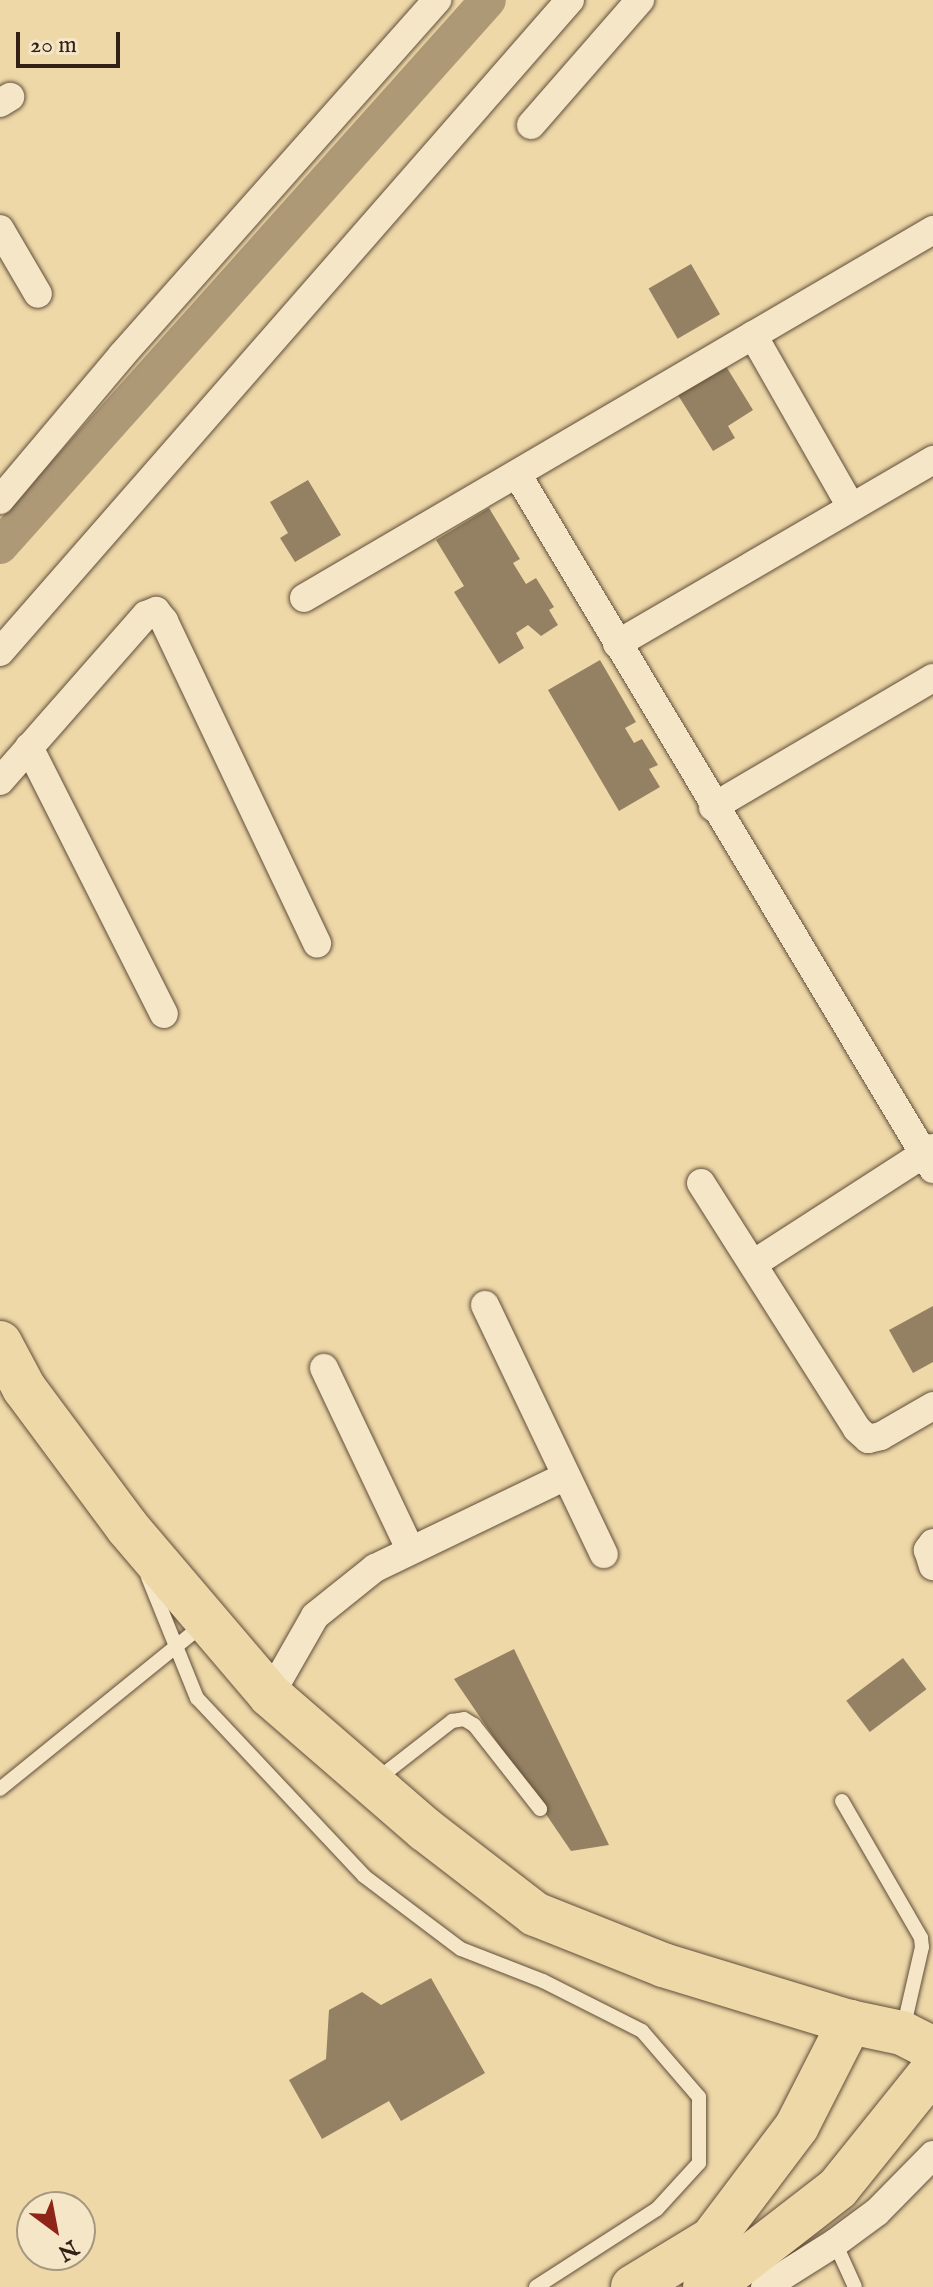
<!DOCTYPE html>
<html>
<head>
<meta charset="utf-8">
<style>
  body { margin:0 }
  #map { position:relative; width:933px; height:2287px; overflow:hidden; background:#eed8a8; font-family:"IM FELL English",serif }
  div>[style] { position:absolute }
  .canal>* { height:36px; margin:-18px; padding:0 18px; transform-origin:18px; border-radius:18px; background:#ae9977 }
  .building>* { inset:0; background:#948062; transform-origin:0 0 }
  .roads { filter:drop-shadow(0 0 2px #614e3b) drop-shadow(0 0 2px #614e3b) }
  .service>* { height:14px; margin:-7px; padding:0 7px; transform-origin:7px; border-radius:7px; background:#f4e6c6 }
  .minor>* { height:28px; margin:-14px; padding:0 14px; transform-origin:14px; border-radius:14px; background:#f4e6c6 }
  .primary>* { height:44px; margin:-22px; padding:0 22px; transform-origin:22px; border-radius:22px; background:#eed8a8 }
  .trunk>* { height:44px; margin:-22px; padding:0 22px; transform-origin:22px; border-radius:22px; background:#eed8a8 }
  span { translate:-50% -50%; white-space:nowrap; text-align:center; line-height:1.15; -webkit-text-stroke:8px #f4e6c6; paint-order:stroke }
  .north { position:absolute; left:16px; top:2191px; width:80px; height:80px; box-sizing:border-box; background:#f4e6c6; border:2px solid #a69780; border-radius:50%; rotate:148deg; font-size:22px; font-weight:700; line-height:32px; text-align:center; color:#322017 }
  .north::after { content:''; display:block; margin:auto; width:28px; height:36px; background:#8f2418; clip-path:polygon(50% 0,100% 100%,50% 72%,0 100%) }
  .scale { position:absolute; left:16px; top:32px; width:104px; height:36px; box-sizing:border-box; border:4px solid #322017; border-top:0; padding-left:10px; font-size:24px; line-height:28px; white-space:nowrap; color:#322017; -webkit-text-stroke:6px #f4e6c6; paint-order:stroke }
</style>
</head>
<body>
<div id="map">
  <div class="canal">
    <i style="left:0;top:546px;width:732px;rotate:-48.21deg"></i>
  </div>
  <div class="building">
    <i style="left:691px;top:264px;width:58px;height:49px;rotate:60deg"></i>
    <i style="clip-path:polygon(724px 363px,753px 410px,728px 426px,735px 438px,713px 451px,676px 392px)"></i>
    <i style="clip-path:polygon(308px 480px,341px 535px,295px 562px,280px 538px,288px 533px,270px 502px)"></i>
    <i style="clip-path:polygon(489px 508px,520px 559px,513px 563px,526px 584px,536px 578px,554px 607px,549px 610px,558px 625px,541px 636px,528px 625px,516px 633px,524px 648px,499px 664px,454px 592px,464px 586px,436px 540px)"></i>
    <i style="clip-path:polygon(600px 660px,636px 722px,625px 728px,634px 743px,642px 739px,658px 765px,649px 769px,660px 787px,619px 811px,548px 690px)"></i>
    <i style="clip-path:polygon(933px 1306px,933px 1362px,913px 1373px,889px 1330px)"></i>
    <i style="clip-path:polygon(514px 1649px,609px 1845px,571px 1851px,454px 1679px)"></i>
    <i style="left:903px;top:1658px;width:39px;height:71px;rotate:53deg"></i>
    <i style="clip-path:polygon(431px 1978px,485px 2073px,401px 2121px,389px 2101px,322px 2139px,289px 2080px,326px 2059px,329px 2010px,362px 1992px,381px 2005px)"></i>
  </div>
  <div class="roads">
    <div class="service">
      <i style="left:148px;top:1577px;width:131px;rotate:68deg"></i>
      <i style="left:197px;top:1698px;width:244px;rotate:46.8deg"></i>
      <i style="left:364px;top:1876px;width:121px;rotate:37deg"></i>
      <i style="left:461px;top:1949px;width:88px;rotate:21.3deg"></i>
      <i style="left:543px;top:1981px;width:111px;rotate:26.8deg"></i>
      <i style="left:642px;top:2031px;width:87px;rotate:49.2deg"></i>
      <i style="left:699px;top:2097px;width:66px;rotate:90deg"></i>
      <i style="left:699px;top:2163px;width:62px;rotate:132.4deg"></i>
      <i style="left:657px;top:2209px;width:144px;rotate:147.2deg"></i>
      <i style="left:375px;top:1781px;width:98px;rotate:-37.9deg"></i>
      <i style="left:452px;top:1721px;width:12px;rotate:-9deg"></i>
      <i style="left:464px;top:1719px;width:12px;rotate:31deg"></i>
      <i style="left:474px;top:1725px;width:107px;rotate:51.8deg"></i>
      <i style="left:0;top:1789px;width:262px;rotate:-39deg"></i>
      <i style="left:842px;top:1801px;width:158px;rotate:60deg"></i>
      <i style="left:921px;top:1938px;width:9px;rotate:84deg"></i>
      <i style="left:922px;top:1947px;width:84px;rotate:103deg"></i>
      <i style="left:835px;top:2243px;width:48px;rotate:65.6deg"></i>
    </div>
    <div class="minor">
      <i style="left:0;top:103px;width:12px;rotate:-31deg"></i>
      <i style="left:531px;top:125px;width:166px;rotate:-48.9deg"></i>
      <i style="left:0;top:229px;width:75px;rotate:59.7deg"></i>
      <i style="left:753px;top:335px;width:198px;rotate:60.3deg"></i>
      <i style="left:517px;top:474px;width:810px;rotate:59.1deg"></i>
      <i style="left:0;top:500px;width:189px;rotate:-49.9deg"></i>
      <i style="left:122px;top:355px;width:475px;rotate:-48.4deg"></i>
      <i style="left:304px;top:598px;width:729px;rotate:-30.33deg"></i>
      <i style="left:617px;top:644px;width:366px;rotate:-30.2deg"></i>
      <i style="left:0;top:652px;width:866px;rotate:-48.84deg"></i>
      <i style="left:29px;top:747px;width:299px;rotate:63.2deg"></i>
      <i style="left:0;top:781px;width:221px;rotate:-48.7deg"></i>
      <i style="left:146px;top:615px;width:11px;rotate:-22deg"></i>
      <i style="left:156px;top:611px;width:13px;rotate:51deg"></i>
      <i style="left:164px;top:621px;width:357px;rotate:64.6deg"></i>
      <i style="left:713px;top:807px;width:255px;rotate:-30.4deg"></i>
      <i style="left:701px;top:1183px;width:291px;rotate:57.6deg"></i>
      <i style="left:857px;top:1429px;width:15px;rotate:42deg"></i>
      <i style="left:868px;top:1439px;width:13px;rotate:-13deg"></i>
      <i style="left:881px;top:1436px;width:60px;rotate:-30deg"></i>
      <i style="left:753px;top:1264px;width:214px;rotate:-32.8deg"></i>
      <i style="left:485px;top:1305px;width:276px;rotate:64.5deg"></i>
      <i style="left:324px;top:1368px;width:200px;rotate:64.6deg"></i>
      <i style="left:933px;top:1543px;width:9px;rotate:126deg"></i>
      <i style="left:928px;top:1550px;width:17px;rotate:73deg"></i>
      <i style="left:270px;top:1695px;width:91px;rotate:-60.3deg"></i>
      <i style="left:315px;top:1616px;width:77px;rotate:-38.7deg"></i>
      <i style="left:375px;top:1568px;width:212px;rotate:-25.7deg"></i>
      <i style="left:765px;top:2287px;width:83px;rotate:-32.2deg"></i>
      <i style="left:835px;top:2243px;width:52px;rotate:-36.4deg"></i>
      <i style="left:877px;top:2212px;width:80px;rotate:-45.5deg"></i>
    </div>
    <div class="primary">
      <i style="left:0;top:1343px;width:51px;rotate:61.9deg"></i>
      <i style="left:24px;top:1388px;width:174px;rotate:53.4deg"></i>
      <i style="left:128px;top:1528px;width:219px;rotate:49.6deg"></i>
      <i style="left:270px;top:1695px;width:206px;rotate:40.9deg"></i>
      <i style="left:426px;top:1830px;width:138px;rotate:37.6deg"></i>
      <i style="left:535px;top:1914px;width:138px;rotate:21.7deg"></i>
      <i style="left:663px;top:1965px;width:195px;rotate:17deg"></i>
      <i style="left:850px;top:2022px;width:53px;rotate:11.9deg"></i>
      <i style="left:902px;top:2033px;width:35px;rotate:27deg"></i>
    </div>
    <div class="trunk">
      <i style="left:633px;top:2287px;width:92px;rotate:-31.3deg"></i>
      <i style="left:712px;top:2239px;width:141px;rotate:-53deg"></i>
      <i style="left:797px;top:2126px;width:117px;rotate:-63deg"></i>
      <i style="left:705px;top:2287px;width:36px;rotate:-32deg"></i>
      <i style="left:735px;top:2268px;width:130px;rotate:-37.8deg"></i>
      <i style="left:838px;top:2188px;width:151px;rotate:-51.2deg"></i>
    </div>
  </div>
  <div class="north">N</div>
  <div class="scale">20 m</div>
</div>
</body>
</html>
